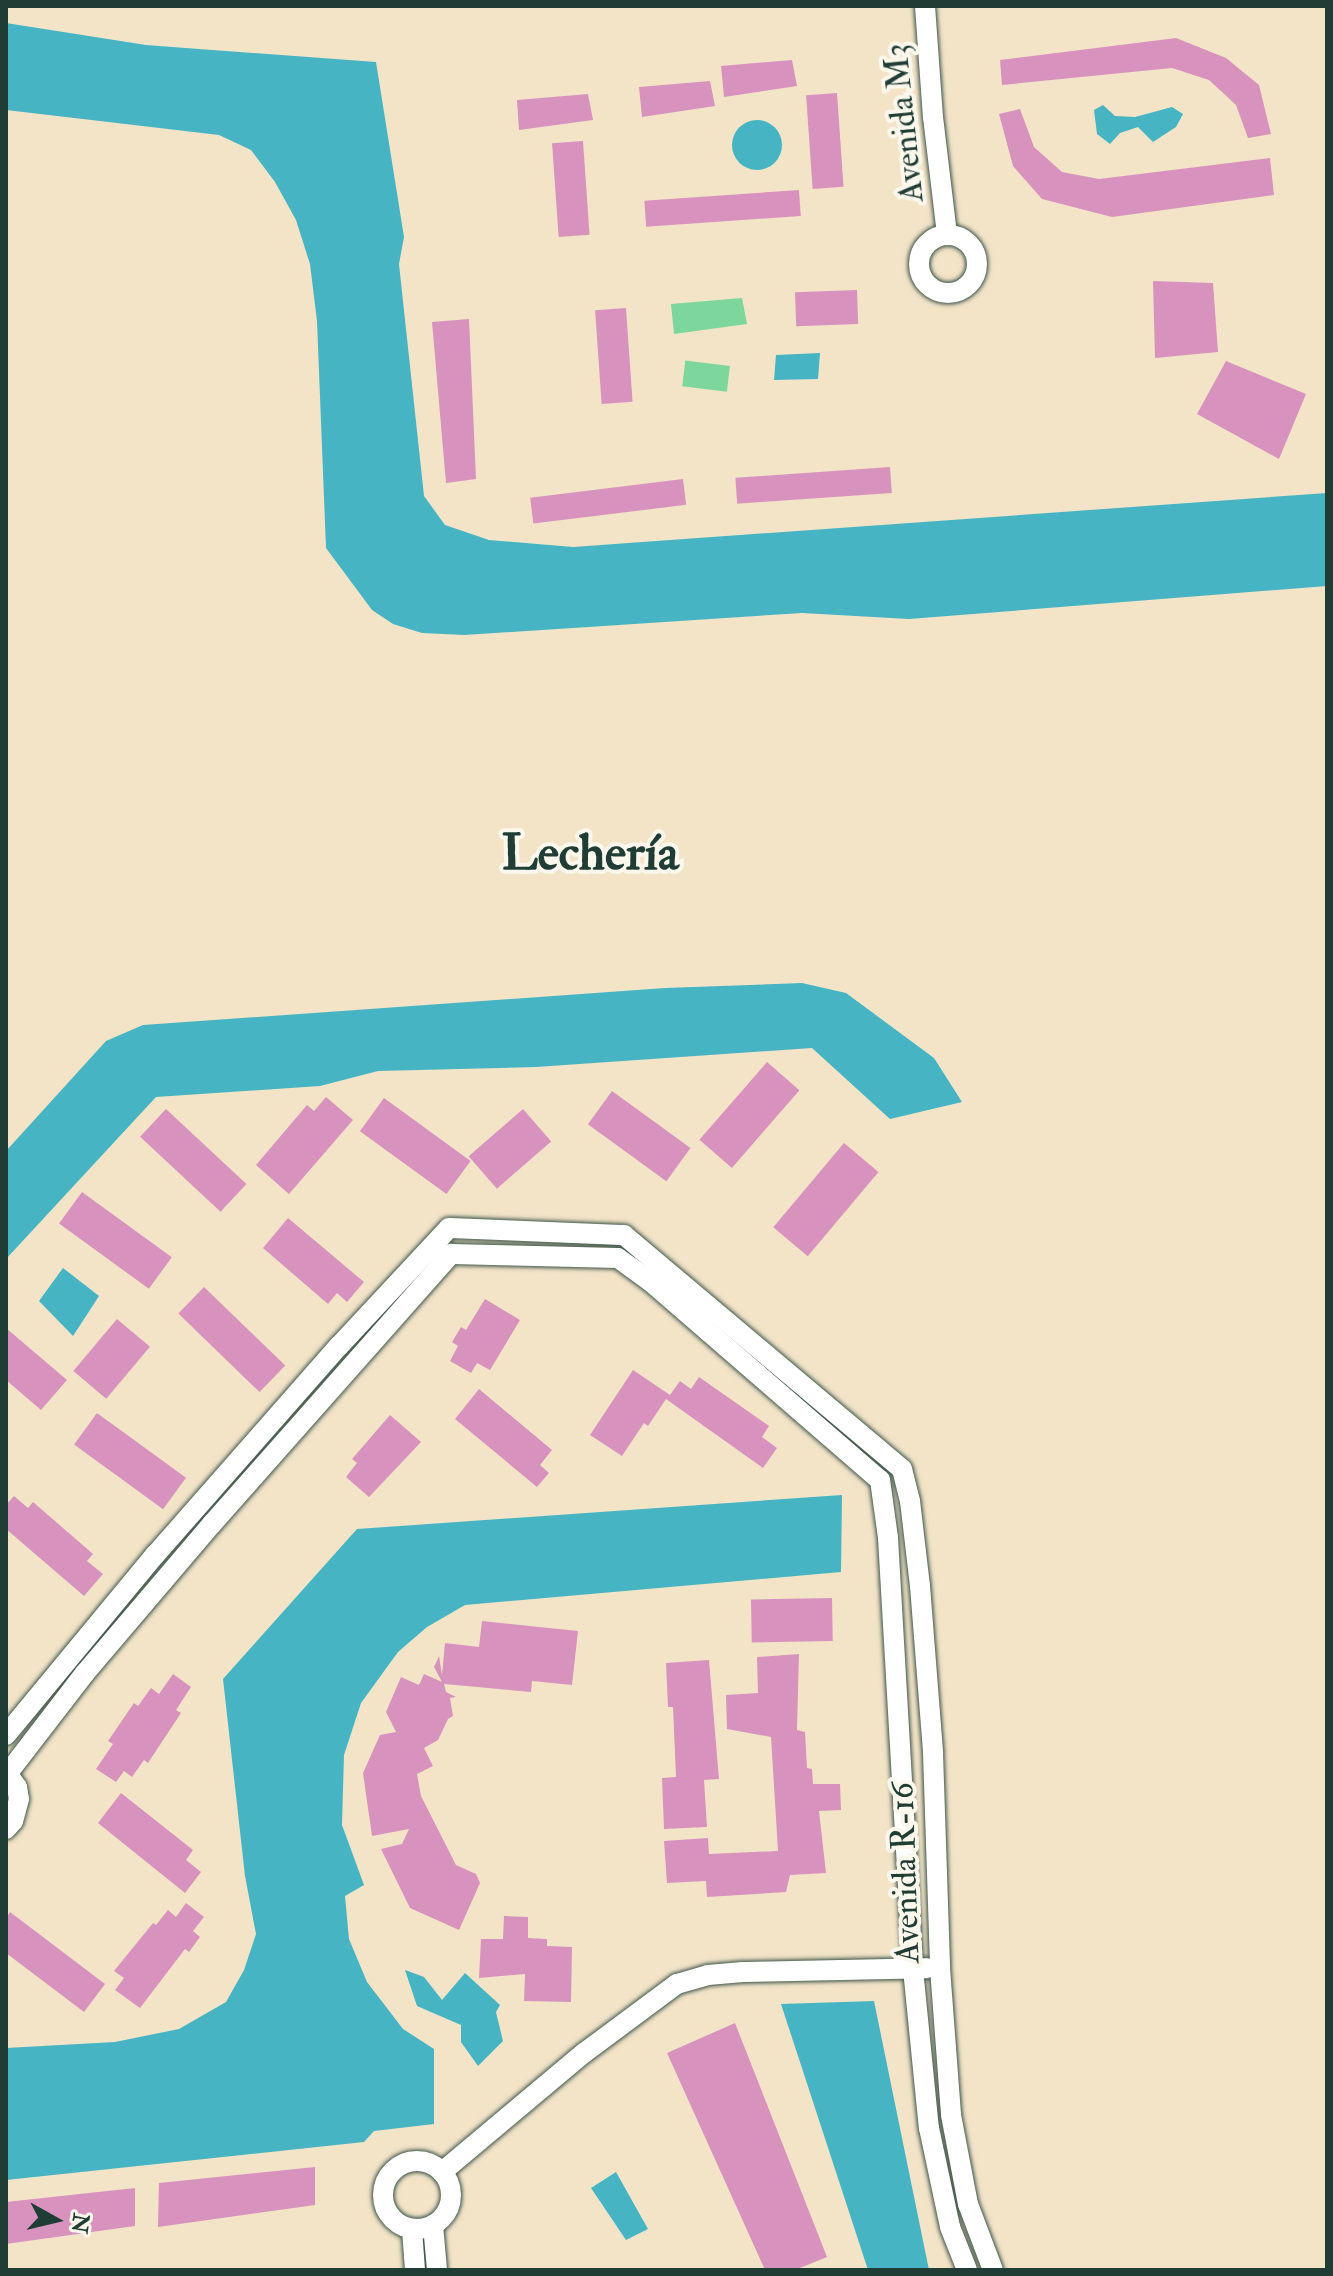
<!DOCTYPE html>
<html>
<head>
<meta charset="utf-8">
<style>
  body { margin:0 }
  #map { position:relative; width:1333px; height:2276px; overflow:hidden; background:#f3e4c8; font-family:"IM FELL Double Pica",serif }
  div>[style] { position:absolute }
  .green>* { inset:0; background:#7dd69b; transform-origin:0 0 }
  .water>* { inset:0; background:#47b4c3 }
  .round { border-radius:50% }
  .building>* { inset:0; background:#d793be; transform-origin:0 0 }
  .roads { filter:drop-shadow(0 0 2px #3f564a) drop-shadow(0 0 2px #3f564a) }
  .minor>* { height:20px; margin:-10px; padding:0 10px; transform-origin:10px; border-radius:10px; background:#fff }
  .minor>.ring { margin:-10px; padding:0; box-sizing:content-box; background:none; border:20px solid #fff; border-radius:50% }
  span { translate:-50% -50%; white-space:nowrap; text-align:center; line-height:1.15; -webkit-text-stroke:8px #fbf7ec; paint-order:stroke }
  .street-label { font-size:34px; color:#1f3d34 }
  .town-label { font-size:50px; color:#1f3d34; font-weight:700 }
  .frame { position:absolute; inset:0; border:8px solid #1f3d34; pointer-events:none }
  .north { position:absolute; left:16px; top:2180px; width:80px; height:80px; -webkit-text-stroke:6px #fbf7ec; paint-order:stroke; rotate:98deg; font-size:22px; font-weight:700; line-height:32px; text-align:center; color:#1f3d34 }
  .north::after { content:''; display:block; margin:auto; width:28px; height:36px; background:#1f3d34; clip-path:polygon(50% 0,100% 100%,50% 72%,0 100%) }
</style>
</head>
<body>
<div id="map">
  <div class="green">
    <i style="clip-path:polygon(742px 298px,747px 324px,674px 334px,671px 304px)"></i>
    <i style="left:730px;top:366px;width:26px;height:45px;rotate:97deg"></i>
  </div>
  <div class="water">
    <i style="clip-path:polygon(6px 23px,146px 45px,376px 62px,404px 237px,399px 264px,424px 496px,445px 525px,489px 540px,573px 547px,1327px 493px,1327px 586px,909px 619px,802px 613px,464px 635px,422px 633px,393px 624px,372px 610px,326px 548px,317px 321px,310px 264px,296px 220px,275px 182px,251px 150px,219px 135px,6px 110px)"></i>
    <i style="clip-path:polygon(1103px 105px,1115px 116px,1135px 117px,1172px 107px,1183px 114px,1176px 127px,1153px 142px,1138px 127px,1120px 133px,1110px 144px,1097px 134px,1094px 110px)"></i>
    <i class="round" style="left:732px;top:120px;width:50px;height:50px"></i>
    <i style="clip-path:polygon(820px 353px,818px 379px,774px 380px,776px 355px)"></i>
    <i style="clip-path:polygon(802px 983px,846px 993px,934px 1058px,962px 1102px,890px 1119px,812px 1048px,536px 1067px,378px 1071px,320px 1086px,156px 1097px,6px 1259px,6px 1151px,106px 1041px,143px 1025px,665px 988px)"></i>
    <i style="clip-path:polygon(63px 1268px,99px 1296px,73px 1336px,39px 1301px)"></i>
    <i style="clip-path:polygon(842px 1495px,841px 1572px,465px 1605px,427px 1627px,398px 1652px,361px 1703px,344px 1755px,342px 1825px,364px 1885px,345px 1896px,349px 1939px,367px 1982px,403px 2029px,434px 2049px,434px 2124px,374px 2131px,364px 2142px,6px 2180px,6px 2048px,115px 2042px,179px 2029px,226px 2002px,244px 1970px,256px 1934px,245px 1876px,223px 1679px,357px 1529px)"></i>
    <i style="clip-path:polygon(405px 1970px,424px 1977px,442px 2000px,465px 1973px,500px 2005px,496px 2012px,503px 2041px,478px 2066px,461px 2042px,461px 2025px,417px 2006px)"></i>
    <i style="clip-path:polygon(874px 2001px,929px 2270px,868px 2270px,781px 2004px)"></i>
    <i style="clip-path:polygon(616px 2172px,648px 2229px,626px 2240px,591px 2188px)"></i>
  </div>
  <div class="building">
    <i style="clip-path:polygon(1176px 38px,1226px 58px,1259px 85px,1271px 134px,1248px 138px,1236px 105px,1209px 80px,1172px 68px,1002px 85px,1000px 60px)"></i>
    <i style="clip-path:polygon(792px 60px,797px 86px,724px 97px,721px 66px)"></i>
    <i style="clip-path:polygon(710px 81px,715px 106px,642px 117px,639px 87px)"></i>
    <i style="left:837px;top:93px;width:94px;height:31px;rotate:86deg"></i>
    <i style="clip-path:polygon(588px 94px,593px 120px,519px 130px,517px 100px)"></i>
    <i style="clip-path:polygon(1020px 109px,1034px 147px,1062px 172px,1099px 179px,1270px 158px,1274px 195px,1112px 217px,1042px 199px,1013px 166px,999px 114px)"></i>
    <i style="left:583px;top:141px;width:94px;height:31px;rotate:86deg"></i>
    <i style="left:799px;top:190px;width:26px;height:155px;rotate:86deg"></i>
    <i style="clip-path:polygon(1153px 281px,1213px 283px,1218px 352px,1155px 358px)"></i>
    <i style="left:857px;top:290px;width:34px;height:62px;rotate:88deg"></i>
    <i style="left:626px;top:308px;width:94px;height:31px;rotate:86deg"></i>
    <i style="clip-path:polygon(469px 319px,476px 479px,446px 483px,432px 322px)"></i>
    <i style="clip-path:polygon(1226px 361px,1306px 394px,1279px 459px,1197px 414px)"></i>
    <i style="left:890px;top:467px;width:26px;height:155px;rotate:86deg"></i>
    <i style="left:683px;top:479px;width:26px;height:154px;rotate:83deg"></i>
    <i style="left:767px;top:1062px;width:43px;height:103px;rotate:41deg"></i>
    <i style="left:612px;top:1091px;width:97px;height:41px;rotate:36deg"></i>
    <i style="clip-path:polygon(326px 1097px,353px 1120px,289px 1194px,256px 1165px,307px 1105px,314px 1111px)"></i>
    <i style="left:384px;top:1098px;width:107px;height:41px;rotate:36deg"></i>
    <i style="left:166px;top:1109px;width:110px;height:38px;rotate:43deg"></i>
    <i style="left:523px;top:1109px;width:43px;height:72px;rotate:49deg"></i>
    <i style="left:844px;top:1143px;width:45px;height:110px;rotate:40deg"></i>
    <i style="left:82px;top:1192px;width:111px;height:39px;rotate:36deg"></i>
    <i style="clip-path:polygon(288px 1218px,364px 1282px,347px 1302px,337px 1293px,328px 1304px,263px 1248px)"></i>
    <i style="left:204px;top:1287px;width:113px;height:37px;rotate:44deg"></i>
    <i style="clip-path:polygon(485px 1299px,520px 1320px,490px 1370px,477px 1363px,471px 1373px,450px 1361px,458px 1346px,452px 1342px,461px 1327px,466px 1330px)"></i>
    <i style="left:117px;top:1319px;width:43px;height:68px;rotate:40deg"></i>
    <i style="clip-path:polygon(6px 1328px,67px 1380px,41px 1410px,6px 1380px)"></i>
    <i style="clip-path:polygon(633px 1370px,670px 1395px,680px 1381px,691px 1389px,699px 1377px,769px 1426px,762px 1437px,777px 1448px,763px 1468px,666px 1399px,648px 1426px,644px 1423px,622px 1456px,590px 1435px)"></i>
    <i style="clip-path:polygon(479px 1389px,552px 1450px,540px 1465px,549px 1473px,537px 1487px,455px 1419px)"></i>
    <i style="left:97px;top:1413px;width:110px;height:39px;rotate:36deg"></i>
    <i style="clip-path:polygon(390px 1415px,421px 1442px,369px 1497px,346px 1477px,357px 1463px,352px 1459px)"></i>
    <i style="clip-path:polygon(14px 1496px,28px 1508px,33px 1502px,93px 1554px,87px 1561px,103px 1574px,84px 1596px,6px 1529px,6px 1505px)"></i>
    <i style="left:832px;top:1598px;width:43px;height:81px;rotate:89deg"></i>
    <i style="clip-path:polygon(482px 1621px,578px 1631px,572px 1685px,532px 1681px,531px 1692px,444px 1684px,446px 1692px,456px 1697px,450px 1698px,453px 1716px,448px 1719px,438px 1740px,424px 1748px,433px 1766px,417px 1774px,421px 1796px,456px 1865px,476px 1874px,480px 1883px,459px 1930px,410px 1908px,381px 1849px,402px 1844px,409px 1829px,372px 1836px,363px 1773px,380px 1735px,396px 1732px,386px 1712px,401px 1677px,419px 1685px,424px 1674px,442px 1682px,434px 1667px,439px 1656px,442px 1675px,445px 1643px,479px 1647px)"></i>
    <i style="clip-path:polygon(799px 1654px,797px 1730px,805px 1732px,807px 1768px,812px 1769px,813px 1784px,840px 1784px,841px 1810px,819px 1811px,826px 1873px,790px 1875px,786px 1892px,707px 1897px,706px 1881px,667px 1883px,664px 1841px,708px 1838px,709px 1854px,778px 1851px,771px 1737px,727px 1729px,726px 1695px,758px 1693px,757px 1657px)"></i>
    <i style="clip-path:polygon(709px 1660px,719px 1779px,704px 1780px,707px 1827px,664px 1829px,662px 1778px,676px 1777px,673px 1707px,668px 1707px,666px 1663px)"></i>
    <i style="clip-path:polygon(173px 1674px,191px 1687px,176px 1710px,181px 1713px,148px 1763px,144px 1760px,132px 1777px,124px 1771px,116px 1782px,96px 1769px,113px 1744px,108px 1741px,134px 1703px,138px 1706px,151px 1688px,159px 1694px)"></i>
    <i style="clip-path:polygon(121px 1793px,193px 1850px,186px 1860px,201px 1872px,185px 1893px,98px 1823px)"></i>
    <i style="clip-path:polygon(186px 1903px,204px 1917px,193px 1931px,200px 1937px,189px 1952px,185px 1949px,140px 2008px,115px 1990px,124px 1978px,114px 1971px,153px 1923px,156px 1925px,168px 1910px,176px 1917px)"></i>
    <i style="clip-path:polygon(10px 1912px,105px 1984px,84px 2012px,6px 1953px,6px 1918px)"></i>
    <i style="clip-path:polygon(504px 1916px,528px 1917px,528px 1938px,547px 1939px,547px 1946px,572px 1947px,571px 2002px,524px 2001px,525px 1974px,479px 1978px,481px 1939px,503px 1939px)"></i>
    <i style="clip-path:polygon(735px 2023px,827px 2257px,795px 2270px,765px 2270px,667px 2053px)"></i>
    <i style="clip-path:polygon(315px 2167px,315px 2205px,158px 2227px,159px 2183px)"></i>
    <i style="clip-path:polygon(135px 2188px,135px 2226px,6px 2244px,6px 2202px)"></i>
  </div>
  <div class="roads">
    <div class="minor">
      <i style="left:925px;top:6px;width:111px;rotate:85.9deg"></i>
      <i style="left:933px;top:117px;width:119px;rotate:83.2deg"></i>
      <i class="ring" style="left:919px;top:235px;width:38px;height:38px"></i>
      <i style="left:902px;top:1469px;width:33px;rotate:76deg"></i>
      <i style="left:910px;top:1501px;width:86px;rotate:83.3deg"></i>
      <i style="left:920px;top:1586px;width:168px;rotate:85.5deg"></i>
      <i style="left:933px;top:1753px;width:215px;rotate:88.1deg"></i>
      <i style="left:940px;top:1968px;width:147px;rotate:85.7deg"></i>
      <i style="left:951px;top:2115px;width:91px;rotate:79.2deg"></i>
      <i style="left:968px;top:2204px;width:71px;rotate:69.3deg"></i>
      <i style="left:880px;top:1480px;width:59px;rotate:82.1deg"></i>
      <i style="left:888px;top:1538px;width:432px;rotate:86.7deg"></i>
      <i style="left:913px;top:1969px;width:160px;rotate:84.3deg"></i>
      <i style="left:929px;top:2128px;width:101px;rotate:78deg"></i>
      <i style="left:950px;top:2227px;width:46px;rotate:68.4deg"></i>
      <i style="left:6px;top:1735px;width:235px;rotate:-50.4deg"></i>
      <i style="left:156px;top:1554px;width:277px;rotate:-48.7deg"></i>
      <i style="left:339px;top:1346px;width:161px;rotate:-47deg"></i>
      <i style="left:449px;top:1228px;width:175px;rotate:2.3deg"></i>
      <i style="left:624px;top:1235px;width:363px;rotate:40.1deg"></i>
      <i style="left:6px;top:1772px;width:19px;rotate:54deg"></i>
      <i style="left:17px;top:1787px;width:12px;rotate:81deg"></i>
      <i style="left:19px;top:1799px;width:23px;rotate:105deg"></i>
      <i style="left:13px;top:1821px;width:11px;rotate:131deg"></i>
      <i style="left:8px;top:1773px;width:126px;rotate:-52.4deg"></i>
      <i style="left:85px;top:1673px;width:196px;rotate:-49.6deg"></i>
      <i style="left:212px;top:1524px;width:361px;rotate:-48.5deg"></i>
      <i style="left:451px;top:1254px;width:167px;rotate:1.4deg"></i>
      <i style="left:618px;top:1258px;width:39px;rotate:36deg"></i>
      <i style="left:650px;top:1281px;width:304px;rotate:40.9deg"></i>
      <i class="ring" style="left:383px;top:2161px;width:48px;height:48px"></i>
      <i style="left:442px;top:2172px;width:185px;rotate:-40deg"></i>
      <i style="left:584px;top:2053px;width:116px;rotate:-36.6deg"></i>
      <i style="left:677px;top:1984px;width:32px;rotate:-16deg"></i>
      <i style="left:708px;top:1975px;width:35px;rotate:-5deg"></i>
      <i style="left:743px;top:1972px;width:184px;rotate:-1.2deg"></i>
      <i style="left:433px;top:2225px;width:45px;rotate:84.9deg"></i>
      <i style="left:412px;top:2229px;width:41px;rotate:85.8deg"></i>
    </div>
  </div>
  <div class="street-label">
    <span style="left:904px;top:123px;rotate:-96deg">Avenida M3</span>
    <span style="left:905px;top:1873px;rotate:-92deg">Avenida R-16</span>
  </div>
  <div class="town-label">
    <span style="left:590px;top:854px">Lechería</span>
  </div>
  <div class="frame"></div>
  <div class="north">N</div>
</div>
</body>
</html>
